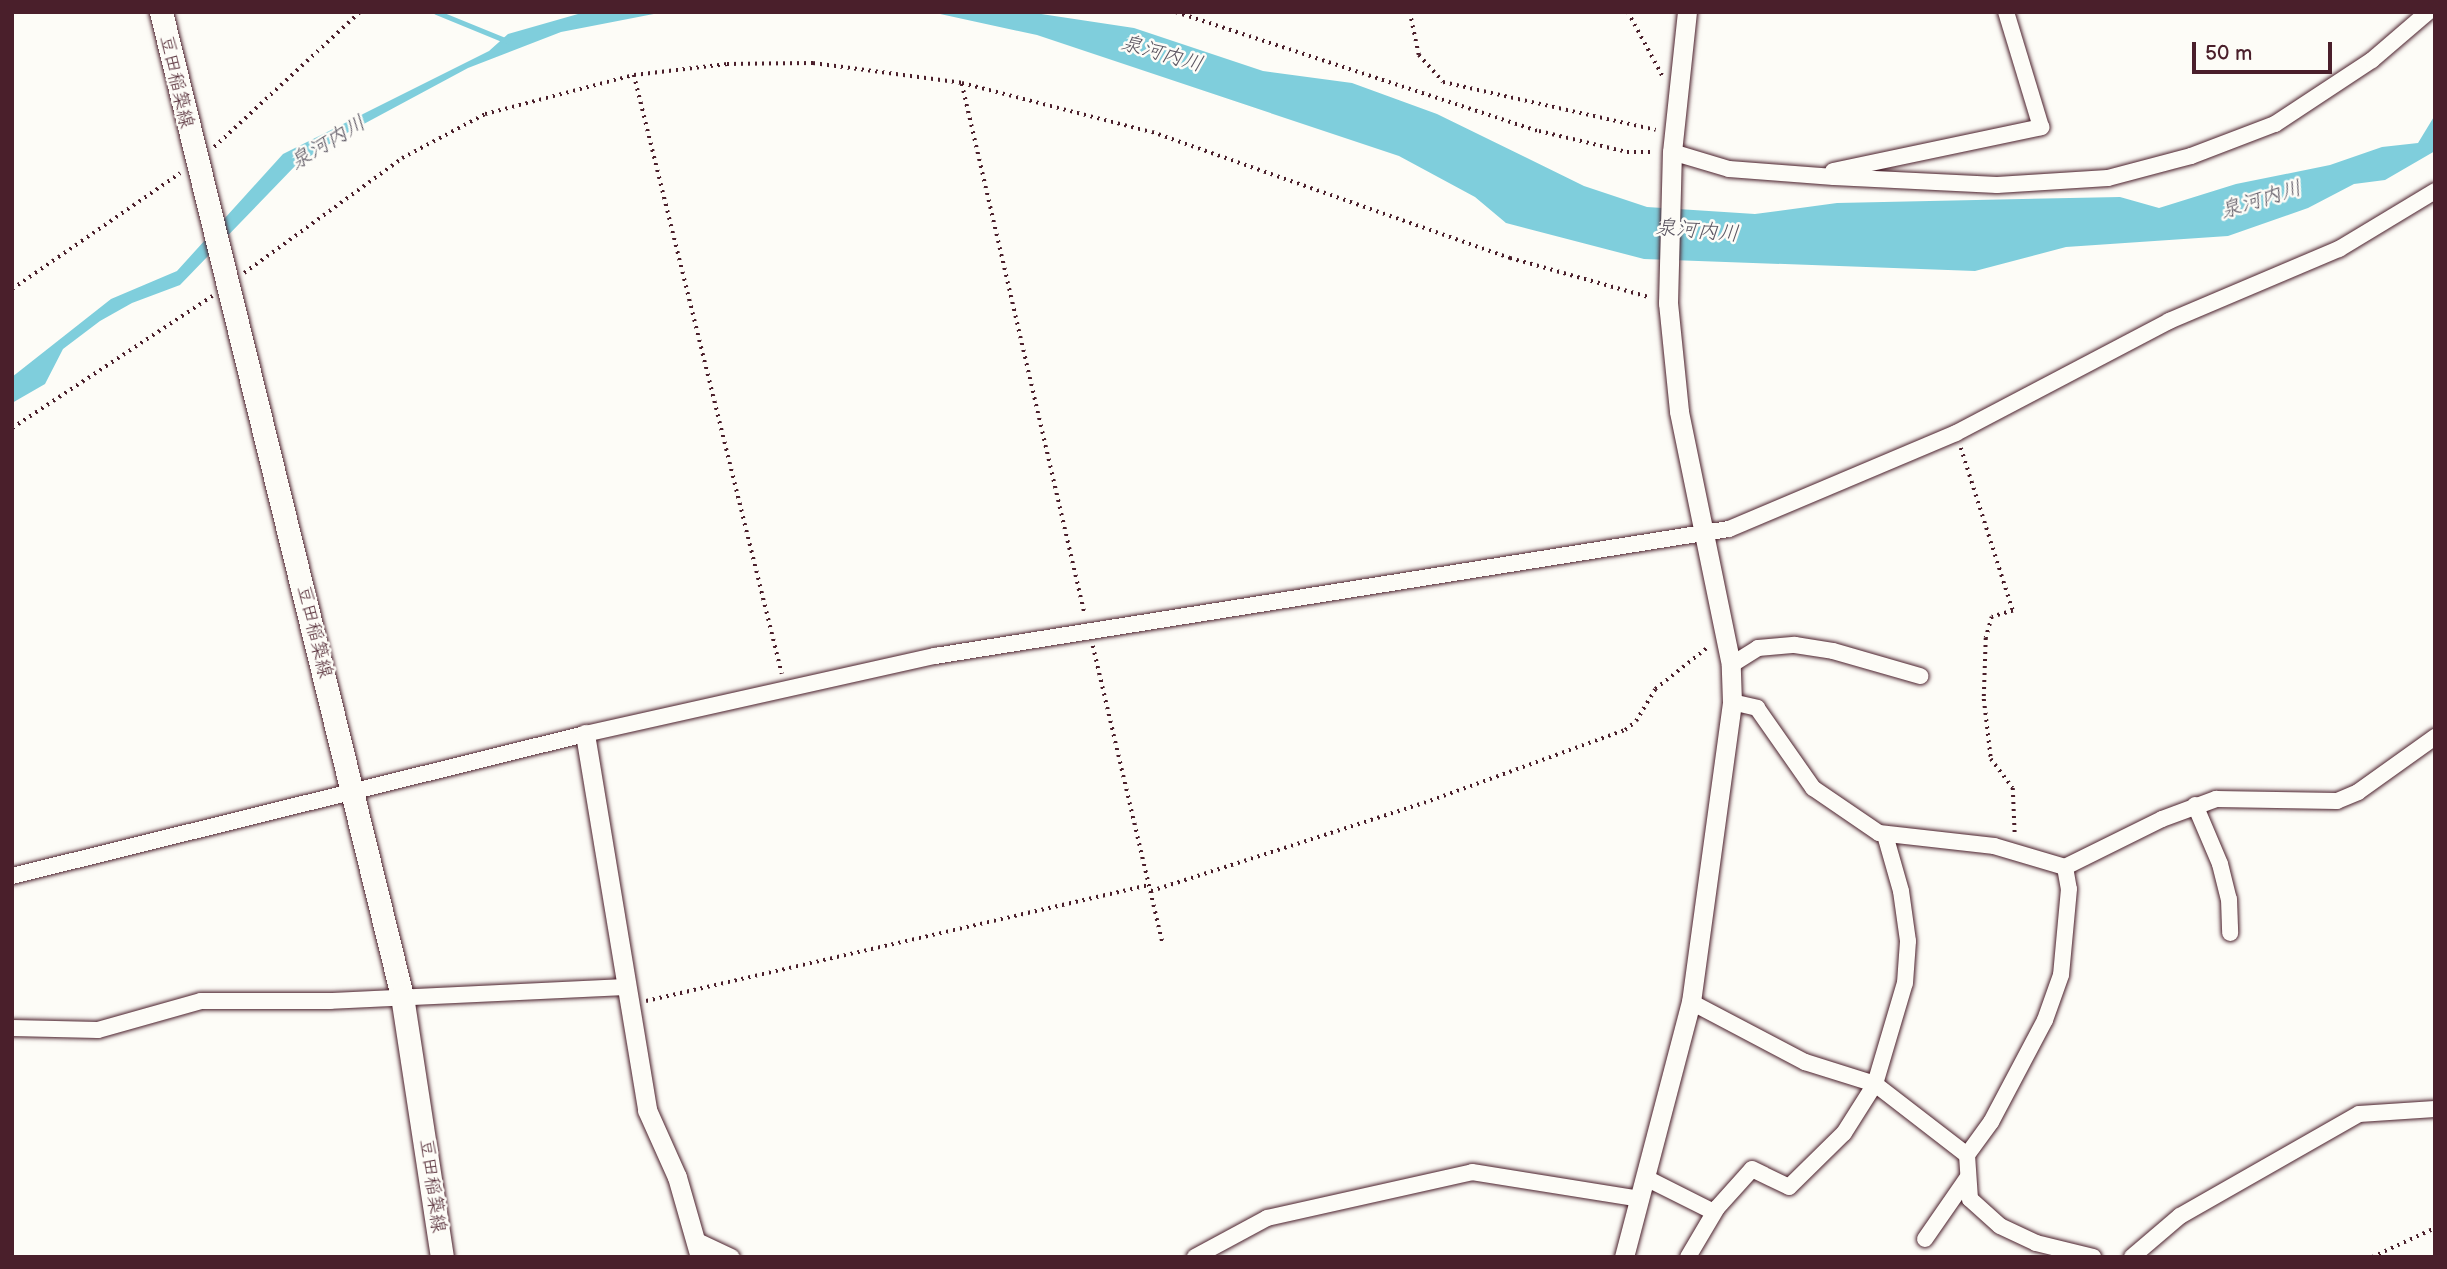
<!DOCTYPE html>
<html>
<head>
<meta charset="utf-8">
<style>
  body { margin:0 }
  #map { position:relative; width:2447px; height:1269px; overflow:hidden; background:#fdfcf7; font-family:"Balsamiq Sans","Klee One",sans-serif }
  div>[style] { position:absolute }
  .water>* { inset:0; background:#7fcedc }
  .stream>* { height:5px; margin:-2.5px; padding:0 2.5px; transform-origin:2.5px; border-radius:2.5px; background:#7fcedc }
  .path>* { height:3.5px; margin-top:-1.75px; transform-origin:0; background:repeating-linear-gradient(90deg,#4a1f2b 0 2px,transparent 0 7px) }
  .roads { filter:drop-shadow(0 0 2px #4a1f2b) drop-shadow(0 0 2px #4a1f2b) }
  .minor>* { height:16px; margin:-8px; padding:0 8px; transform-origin:8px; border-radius:8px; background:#fdfcf7 }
  .tertiary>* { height:19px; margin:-9.5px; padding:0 9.5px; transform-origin:9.5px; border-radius:9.5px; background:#fdfcf7 }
  .secondary>* { height:23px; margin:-11.5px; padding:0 11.5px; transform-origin:11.5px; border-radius:11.5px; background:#fdfcf7 }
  span { translate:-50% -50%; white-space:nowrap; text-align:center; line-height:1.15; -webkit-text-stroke:5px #fdfcf7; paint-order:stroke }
  .street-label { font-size:19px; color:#4a1f2b }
  .water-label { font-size:21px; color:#5a5460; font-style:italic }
  .frame { position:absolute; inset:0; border:14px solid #4a1f2b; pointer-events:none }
  .scale { position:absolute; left:2192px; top:42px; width:140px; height:32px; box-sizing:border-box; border:4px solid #4a1f2b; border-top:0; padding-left:9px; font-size:21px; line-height:24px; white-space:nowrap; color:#4a1f2b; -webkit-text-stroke:5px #fdfcf7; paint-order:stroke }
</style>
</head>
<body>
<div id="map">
  <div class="water">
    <i style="clip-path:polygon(585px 12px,664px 12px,561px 32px,468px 68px,347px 133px,296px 165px,180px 285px,132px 303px,100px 321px,63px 349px,45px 384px,12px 403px,12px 377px,111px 299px,177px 271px,283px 154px,489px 51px,508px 34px)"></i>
    <i style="clip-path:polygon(931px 12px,1028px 12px,1134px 28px,1263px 71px,1352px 83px,1437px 114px,1584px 186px,1647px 207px,1755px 214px,1837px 203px,2120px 197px,2159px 208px,2236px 184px,2330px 165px,2382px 147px,2418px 143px,2435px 115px,2435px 151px,2385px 180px,2354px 184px,2308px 208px,2228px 236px,2066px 247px,1975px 271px,1644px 259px,1506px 223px,1475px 197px,1399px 156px,1037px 35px)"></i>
  </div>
  <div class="stream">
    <i style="left:436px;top:12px;width:77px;rotate:22.2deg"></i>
  </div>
  <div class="path">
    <i style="left:1176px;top:12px;width:382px;rotate:18.2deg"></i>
    <i style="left:1539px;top:131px;width:90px;rotate:13.4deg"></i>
    <i style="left:1627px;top:152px;width:26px"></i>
    <i style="left:1410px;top:12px;width:44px;rotate:78.2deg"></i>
    <i style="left:1419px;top:55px;width:36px;rotate:48deg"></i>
    <i style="left:1443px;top:82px;width:218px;rotate:12.7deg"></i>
    <i style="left:1628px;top:12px;width:72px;rotate:61.6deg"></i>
    <i style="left:634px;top:75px;width:617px;rotate:76.12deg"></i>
    <i style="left:962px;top:84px;width:545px;rotate:76.96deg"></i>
    <i style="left:214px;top:147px;width:199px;rotate:-42.8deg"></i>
    <i style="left:244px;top:273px;width:195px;rotate:-36deg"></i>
    <i style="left:402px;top:158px;width:94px;rotate:-27.9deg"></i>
    <i style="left:485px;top:114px;width:154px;rotate:-14.7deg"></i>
    <i style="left:634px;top:75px;width:94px;rotate:-6.7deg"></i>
    <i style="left:727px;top:64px;width:86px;rotate:-0.7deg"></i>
    <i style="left:813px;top:63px;width:150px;rotate:7.6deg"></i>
    <i style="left:962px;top:83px;width:196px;rotate:14.5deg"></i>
    <i style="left:1152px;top:132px;width:380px;rotate:19.4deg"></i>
    <i style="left:1510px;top:258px;width:144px;rotate:15.7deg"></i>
    <i style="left:12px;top:289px;width:204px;rotate:-34.6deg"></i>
    <i style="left:12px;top:428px;width:240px;rotate:-33.4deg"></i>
    <i style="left:1961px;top:448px;width:171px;rotate:72.3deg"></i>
    <i style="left:2013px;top:611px;width:22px;rotate:164deg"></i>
    <i style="left:1992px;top:617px;width:22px;rotate:106deg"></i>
    <i style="left:1986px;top:638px;width:61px;rotate:91.9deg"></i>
    <i style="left:1984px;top:699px;width:60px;rotate:83.3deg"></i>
    <i style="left:1991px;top:759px;width:36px;rotate:53deg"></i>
    <i style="left:2013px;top:788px;width:48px;rotate:87.6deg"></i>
    <i style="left:1093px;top:646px;width:306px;rotate:76.8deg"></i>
    <i style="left:1151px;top:891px;width:287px;rotate:-17.9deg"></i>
    <i style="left:1424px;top:803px;width:214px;rotate:-20deg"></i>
    <i style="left:1625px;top:730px;width:14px;rotate:-39deg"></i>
    <i style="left:1636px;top:721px;width:37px;rotate:-59deg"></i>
    <i style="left:1655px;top:689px;width:68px;rotate:-38.4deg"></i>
    <i style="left:646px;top:1001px;width:516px;rotate:-12.99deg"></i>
    <i style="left:2372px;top:1257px;width:69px;rotate:-24.7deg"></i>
  </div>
  <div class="roads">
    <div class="minor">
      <i style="left:1672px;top:152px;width:59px;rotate:16.6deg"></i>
      <i style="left:1729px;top:169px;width:105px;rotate:4.4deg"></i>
      <i style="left:1834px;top:177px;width:163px;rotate:2.8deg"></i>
      <i style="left:1997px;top:185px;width:111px;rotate:-3.6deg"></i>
      <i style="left:2108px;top:178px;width:86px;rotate:-14.8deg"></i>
      <i style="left:2191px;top:156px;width:90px;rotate:-20.9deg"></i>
      <i style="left:2275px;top:124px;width:116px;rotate:-33.4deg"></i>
      <i style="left:2372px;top:60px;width:74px;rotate:-40.6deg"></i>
      <i style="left:1833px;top:171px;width:213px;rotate:-11.9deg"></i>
      <i style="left:2041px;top:127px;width:120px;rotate:-106.9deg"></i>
      <i style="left:1731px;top:665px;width:32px;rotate:-32deg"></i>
      <i style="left:1758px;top:648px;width:37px;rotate:-5deg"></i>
      <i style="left:1795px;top:645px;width:38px;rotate:9deg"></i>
      <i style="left:1833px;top:651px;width:91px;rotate:16deg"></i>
      <i style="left:1732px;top:702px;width:26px;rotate:13deg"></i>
      <i style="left:1757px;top:708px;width:98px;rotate:55deg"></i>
      <i style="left:1813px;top:788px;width:80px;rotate:34.3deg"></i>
      <i style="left:1879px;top:833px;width:116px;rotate:6.4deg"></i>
      <i style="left:1994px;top:846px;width:74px;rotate:16.5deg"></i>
      <i style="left:2065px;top:867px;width:22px;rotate:80deg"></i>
      <i style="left:2069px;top:889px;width:86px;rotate:95.3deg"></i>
      <i style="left:2061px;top:975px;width:48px;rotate:109.6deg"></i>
      <i style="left:2045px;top:1020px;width:115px;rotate:117.9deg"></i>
      <i style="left:1991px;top:1122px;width:41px;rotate:126deg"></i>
      <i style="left:1967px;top:1155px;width:44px;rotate:86.1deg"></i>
      <i style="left:1970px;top:1199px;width:40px;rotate:42deg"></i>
      <i style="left:2000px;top:1226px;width:40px;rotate:25deg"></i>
      <i style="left:2036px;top:1243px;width:59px;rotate:13.8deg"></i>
      <i style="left:2195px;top:805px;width:64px;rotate:67deg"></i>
      <i style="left:2220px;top:864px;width:36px;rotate:76deg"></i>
      <i style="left:2229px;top:899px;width:34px;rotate:88deg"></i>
      <i style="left:2065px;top:867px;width:108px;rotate:-26.3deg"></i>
      <i style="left:2162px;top:819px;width:58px;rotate:-20.3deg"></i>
      <i style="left:2216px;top:799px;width:121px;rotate:0.9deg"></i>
      <i style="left:2337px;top:801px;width:23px;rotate:-23deg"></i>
      <i style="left:2358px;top:792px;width:95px;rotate:-35.5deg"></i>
      <i style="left:12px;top:876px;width:590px;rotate:-13.92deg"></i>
      <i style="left:585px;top:734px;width:359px;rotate:-12.6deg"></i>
      <i style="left:935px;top:656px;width:804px;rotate:-9.09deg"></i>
      <i style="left:1729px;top:529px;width:246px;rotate:-22.9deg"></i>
      <i style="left:1956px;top:433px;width:241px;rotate:-27.7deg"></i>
      <i style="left:2169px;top:321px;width:185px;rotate:-23deg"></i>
      <i style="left:2339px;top:249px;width:112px;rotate:-31.1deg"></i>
      <i style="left:1691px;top:1002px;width:129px;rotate:27.8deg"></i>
      <i style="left:1805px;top:1062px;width:73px;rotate:17.4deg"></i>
      <i style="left:1875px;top:1084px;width:116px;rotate:37.7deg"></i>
      <i style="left:12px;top:1028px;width:86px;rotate:1.3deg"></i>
      <i style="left:98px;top:1030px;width:107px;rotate:-15.7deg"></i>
      <i style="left:201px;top:1001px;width:129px"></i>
      <i style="left:330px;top:1001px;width:293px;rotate:-2.7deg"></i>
      <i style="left:1646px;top:1178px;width:76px;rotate:26.6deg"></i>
      <i style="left:1925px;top:1239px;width:75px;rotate:-55.3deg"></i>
      <i style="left:697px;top:1241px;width:38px;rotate:25deg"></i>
      <i style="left:1195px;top:1257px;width:82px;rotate:-28.4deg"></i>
      <i style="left:1267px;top:1218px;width:210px;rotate:-12.6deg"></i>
      <i style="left:1472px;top:1172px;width:170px;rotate:9.1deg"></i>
      <i style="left:1688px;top:1257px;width:57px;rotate:-59.4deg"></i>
      <i style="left:1717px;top:1208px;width:52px;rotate:-48.1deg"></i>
      <i style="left:1752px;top:1169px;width:41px;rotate:25.9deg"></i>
      <i style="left:1789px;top:1187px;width:77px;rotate:-44.5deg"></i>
      <i style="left:1844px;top:1133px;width:58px;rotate:-57.7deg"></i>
      <i style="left:1875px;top:1084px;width:105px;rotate:-73.5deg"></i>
      <i style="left:1905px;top:983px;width:42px;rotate:-85.9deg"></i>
      <i style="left:1908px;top:941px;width:50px;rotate:-98deg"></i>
      <i style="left:1901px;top:891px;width:58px;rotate:-105.9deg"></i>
      <i style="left:2132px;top:1257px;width:63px;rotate:-40.5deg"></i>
      <i style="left:2180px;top:1216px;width:206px;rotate:-29.7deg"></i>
      <i style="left:2359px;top:1114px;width:76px;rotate:-3.8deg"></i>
    </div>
    <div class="tertiary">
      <i style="left:585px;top:734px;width:381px;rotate:80.6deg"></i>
      <i style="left:647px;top:1110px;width:73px;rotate:65.9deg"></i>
      <i style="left:677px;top:1177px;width:83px;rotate:74deg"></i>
      <i style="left:1624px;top:1257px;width:264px;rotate:-75.3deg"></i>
      <i style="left:1691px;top:1002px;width:303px;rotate:-82.2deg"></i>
      <i style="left:1732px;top:702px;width:37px;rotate:-92deg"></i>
      <i style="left:1731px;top:665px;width:259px;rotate:-101.6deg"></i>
      <i style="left:1679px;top:411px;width:109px;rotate:-95.8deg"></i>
      <i style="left:1668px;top:303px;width:151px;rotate:-88.5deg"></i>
      <i style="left:1672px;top:152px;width:141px;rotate:-83.9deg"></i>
    </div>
    <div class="secondary">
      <i style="left:161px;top:12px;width:1013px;rotate:76.24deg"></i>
      <i style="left:402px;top:996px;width:264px;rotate:81.3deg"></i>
    </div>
  </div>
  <div class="street-label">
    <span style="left:176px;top:82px;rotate:77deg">豆田稲築線</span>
    <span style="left:314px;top:632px;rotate:76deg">豆田稲築線</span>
    <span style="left:432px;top:1186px;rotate:82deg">豆田稲築線</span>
  </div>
  <div class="water-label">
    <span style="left:1162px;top:54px;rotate:16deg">泉河内川</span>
    <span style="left:328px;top:143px;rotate:-31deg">泉河内川</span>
    <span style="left:2261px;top:200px;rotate:-17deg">泉河内川</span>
    <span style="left:1697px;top:231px;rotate:5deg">泉河内川</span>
  </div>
  <div class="frame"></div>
  <div class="scale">50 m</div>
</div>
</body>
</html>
